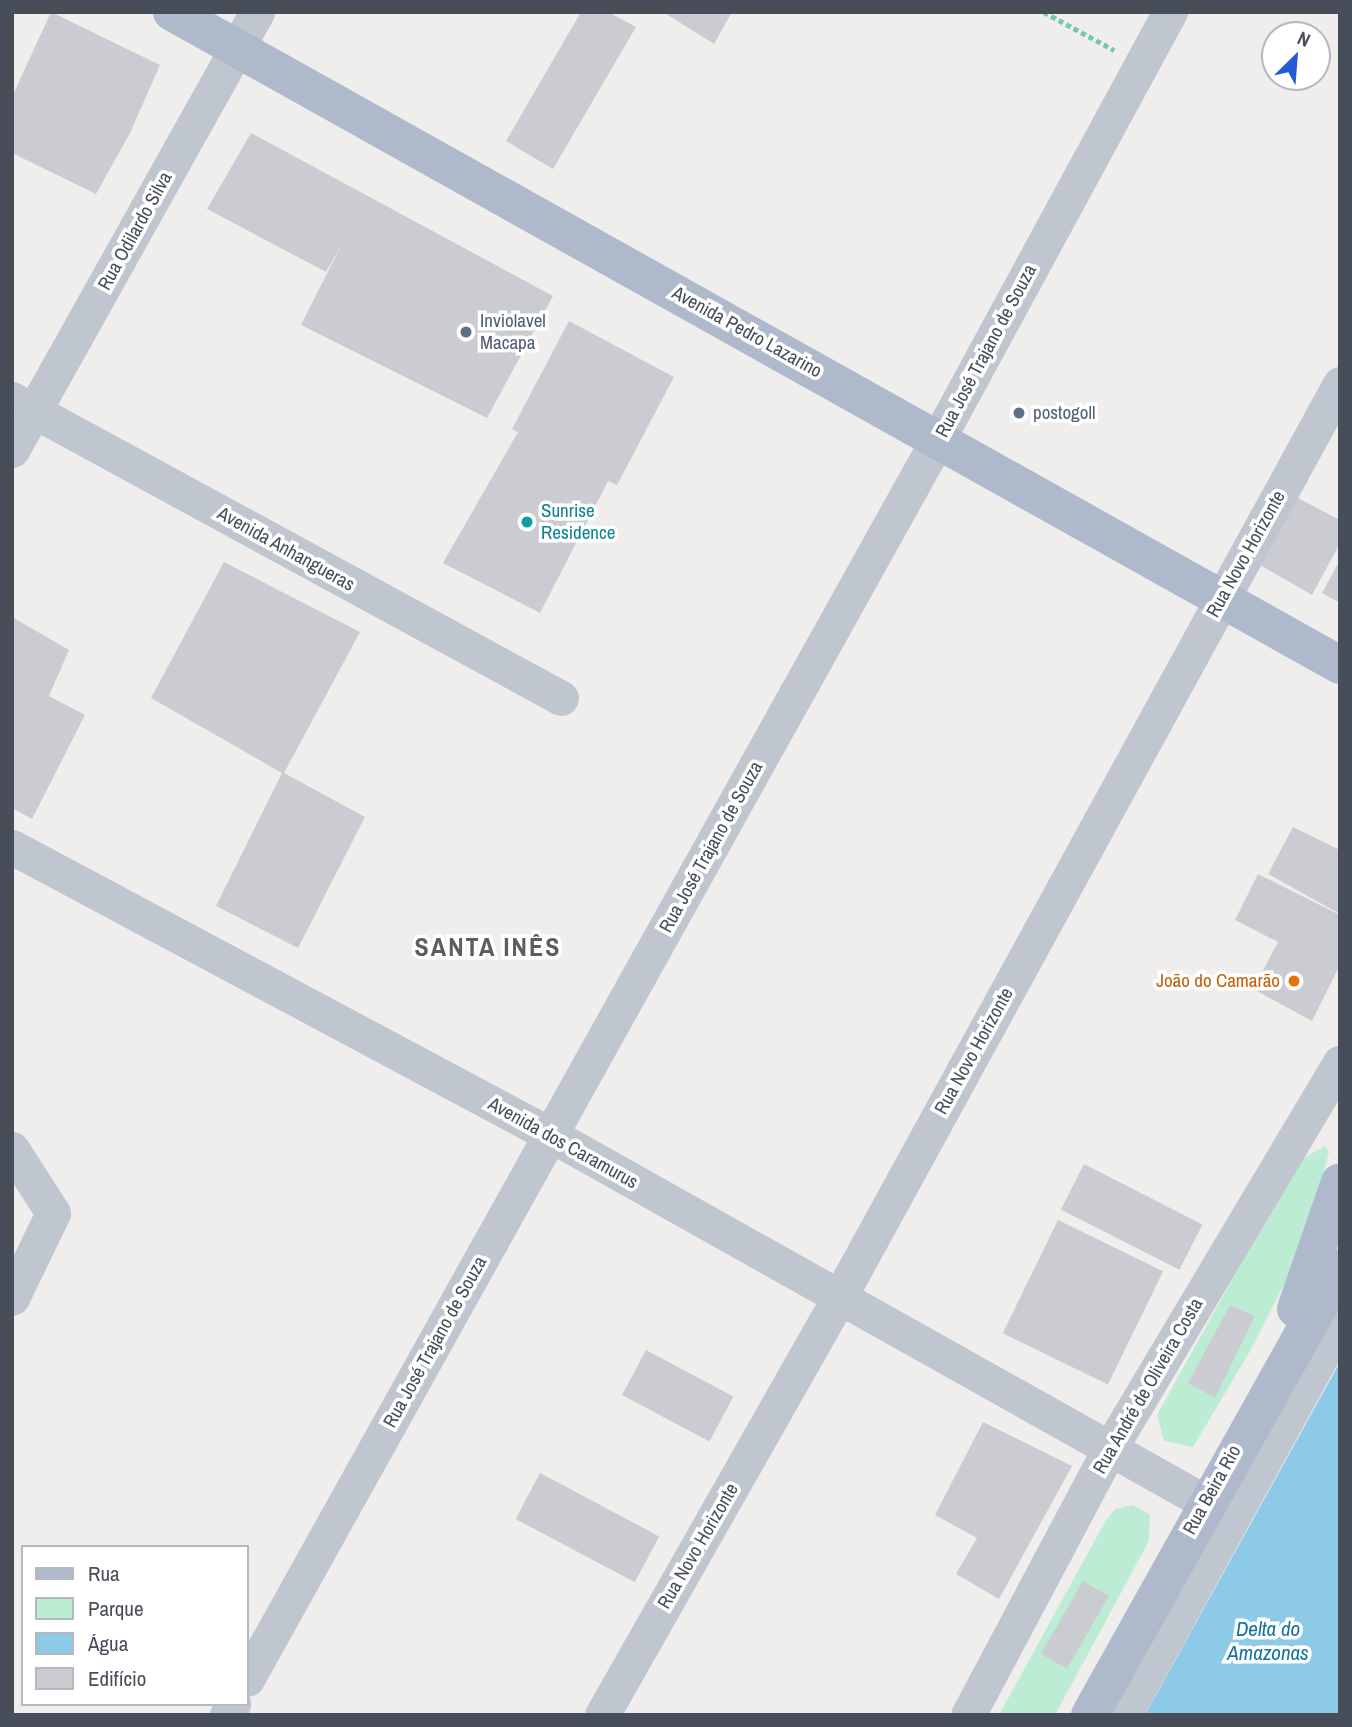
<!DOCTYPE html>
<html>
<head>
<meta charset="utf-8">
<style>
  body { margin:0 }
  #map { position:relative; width:1352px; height:1727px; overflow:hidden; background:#f0eeed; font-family:"Archivo Narrow",sans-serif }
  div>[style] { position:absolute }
  .green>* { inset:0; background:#bdecd5 }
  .water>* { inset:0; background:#8dcae7 }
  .building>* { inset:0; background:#caccd2; transform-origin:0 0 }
  .path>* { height:4.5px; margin-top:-2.25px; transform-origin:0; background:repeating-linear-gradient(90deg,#77c8a9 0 5px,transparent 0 8.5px) }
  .minor>* { height:35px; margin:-17.5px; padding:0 17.5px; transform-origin:17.5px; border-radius:17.5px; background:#bfc6cf }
  .major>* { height:38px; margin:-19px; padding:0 19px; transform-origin:19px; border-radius:19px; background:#aeb9cb }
  .dots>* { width:19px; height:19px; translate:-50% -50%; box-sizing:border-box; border:4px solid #fff; border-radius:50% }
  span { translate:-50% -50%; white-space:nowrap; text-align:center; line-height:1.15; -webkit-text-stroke:7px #fff; paint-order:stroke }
  .street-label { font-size:19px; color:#474e5a }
  .service-label { font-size:19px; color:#4e5e75 }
  .left { translate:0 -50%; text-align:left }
  .culture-label { font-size:19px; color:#0d838f }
  .food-label { font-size:19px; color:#c56008 }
  .right { translate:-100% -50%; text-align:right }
  .water-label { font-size:21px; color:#1472a0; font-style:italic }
  .district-label { font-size:26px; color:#5a5d62; font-weight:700; letter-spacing:2px }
  .frame { position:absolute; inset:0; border:14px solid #474e5a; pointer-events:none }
  .legend { position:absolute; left:21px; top:1545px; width:228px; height:161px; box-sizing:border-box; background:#fff; border:2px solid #b5b8bd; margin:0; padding:9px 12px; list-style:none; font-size:21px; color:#474e5a }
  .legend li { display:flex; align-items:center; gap:14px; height:35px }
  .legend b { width:35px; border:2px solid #b5b8bd }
  .north { position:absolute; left:1261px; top:21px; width:70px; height:70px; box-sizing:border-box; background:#fff; border:2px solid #b5b8bd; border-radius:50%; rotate:25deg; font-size:19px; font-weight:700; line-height:28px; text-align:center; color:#474e5a }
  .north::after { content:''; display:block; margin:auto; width:24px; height:32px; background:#225cd5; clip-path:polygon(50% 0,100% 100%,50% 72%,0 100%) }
</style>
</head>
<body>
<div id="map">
  <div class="green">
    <i style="clip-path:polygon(1325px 1146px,1329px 1152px,1320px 1187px,1288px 1277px,1250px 1351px,1193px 1447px,1164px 1441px,1157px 1415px,1298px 1161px)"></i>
    <i style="clip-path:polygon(1132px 1505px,1150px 1514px,1149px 1541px,1055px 1715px,999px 1715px,1106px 1520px,1115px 1509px)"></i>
  </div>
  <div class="water">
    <i style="clip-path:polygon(1340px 1362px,1340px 1715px,1145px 1715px)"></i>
  </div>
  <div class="building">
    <i style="clip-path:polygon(51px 12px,160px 65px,130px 133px,96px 194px,12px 153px,12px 97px)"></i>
    <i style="clip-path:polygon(581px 12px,608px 12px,636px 27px,553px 169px,506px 141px)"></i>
    <i style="clip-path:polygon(663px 12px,732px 12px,714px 44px)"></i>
    <i style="clip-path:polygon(251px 133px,553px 296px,487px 418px,301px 325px,342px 244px,326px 272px,207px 209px)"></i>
    <i style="clip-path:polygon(569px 321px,674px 377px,617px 485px,608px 481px,540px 613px,443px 563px,518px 432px,512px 429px)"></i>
    <i style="clip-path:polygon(1296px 497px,1340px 520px,1340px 543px,1312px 595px,1260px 565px)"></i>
    <i style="clip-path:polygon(1340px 560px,1340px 603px,1322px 593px)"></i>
    <i style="clip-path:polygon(224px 562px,360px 632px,284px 773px,365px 817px,298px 948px,216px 906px,282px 773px,151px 698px)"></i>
    <i style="clip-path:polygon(12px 617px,69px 650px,49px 696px,85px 715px,32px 819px,12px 808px)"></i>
    <i style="clip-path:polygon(1293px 827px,1340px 850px,1340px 914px,1268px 874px)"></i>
    <i style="clip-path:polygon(1258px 874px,1340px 915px,1340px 965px,1312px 1021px,1253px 989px,1278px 942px,1235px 920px)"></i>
    <i style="left:1084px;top:1164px;width:133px;height:51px;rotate:27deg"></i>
    <i style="left:1058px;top:1220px;width:117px;height:126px;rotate:26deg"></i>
    <i style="clip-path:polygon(1230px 1305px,1255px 1316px,1215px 1398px,1188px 1383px)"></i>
    <i style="left:646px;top:1350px;width:99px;height:51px;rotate:28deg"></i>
    <i style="clip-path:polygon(983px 1422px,1072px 1466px,999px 1599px,956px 1574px,977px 1538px,935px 1515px)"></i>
    <i style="left:540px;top:1473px;width:135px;height:52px;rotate:28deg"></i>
    <i style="left:1083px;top:1581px;width:30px;height:84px;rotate:30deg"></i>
  </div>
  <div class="path">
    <i style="left:1044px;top:12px;width:80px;rotate:28.5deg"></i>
  </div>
  <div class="minor">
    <i style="left:12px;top:399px;width:625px;rotate:28.57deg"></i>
    <i style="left:12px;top:450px;width:502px;rotate:-60.78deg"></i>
    <i style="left:12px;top:847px;width:611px;rotate:28.12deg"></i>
    <i style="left:551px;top:1135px;width:750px;rotate:29.3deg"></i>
    <i style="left:12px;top:1149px;width:76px;rotate:57.4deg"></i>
    <i style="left:53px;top:1213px;width:94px;rotate:115.8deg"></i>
    <i style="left:247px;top:1679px;width:1420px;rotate:-60.87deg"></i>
    <i style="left:938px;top:439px;width:486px;rotate:-61.5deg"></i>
    <i style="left:227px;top:1715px;width:13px;rotate:-61deg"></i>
    <i style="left:602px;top:1715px;width:482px;rotate:-60.4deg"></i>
    <i style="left:840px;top:1296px;width:1040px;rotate:-61.27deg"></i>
    <i style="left:968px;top:1715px;width:300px;rotate:-62deg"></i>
    <i style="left:1109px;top:1450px;width:451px;rotate:-59.2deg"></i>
    <i style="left:1124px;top:1715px;width:448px;rotate:-61.2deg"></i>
  </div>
  <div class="major">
    <i style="left:172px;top:12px;width:1338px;rotate:29.21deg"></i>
    <i style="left:1296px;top:1309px;width:134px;rotate:-70.9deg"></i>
    <i style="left:1090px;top:1715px;width:512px;rotate:-60.78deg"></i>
  </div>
  <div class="dots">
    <i style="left:466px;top:332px;background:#5c6f8a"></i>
    <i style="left:1019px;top:413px;background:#5c6f8a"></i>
    <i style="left:527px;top:522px;background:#0f9aa8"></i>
    <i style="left:1294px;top:981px;background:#e8710a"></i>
  </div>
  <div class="street-label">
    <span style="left:135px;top:231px;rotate:-61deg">Rua Odilardo Silva</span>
    <span style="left:747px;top:332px;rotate:29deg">Avenida Pedro Lazarino</span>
    <span style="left:986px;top:351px;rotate:-62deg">Rua José Trajano de Souza</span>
    <span style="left:286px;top:549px;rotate:29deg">Avenida Anhangueras</span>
    <span style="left:1246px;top:554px;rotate:-61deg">Rua Novo Horizonte</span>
    <span style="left:711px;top:847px;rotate:-61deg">Rua José Trajano de Souza</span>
    <span style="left:974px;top:1051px;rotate:-61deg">Rua Novo Horizonte</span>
    <span style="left:563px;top:1143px;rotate:29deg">Avenida dos Caramurus</span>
    <span style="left:435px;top:1342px;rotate:-61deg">Rua José Trajano de Souza</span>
    <span style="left:1148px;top:1386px;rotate:-60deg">Rua André de Oliveira Costa</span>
    <span style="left:1212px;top:1490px;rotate:-61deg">Rua Beira Rio</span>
    <span style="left:698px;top:1546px;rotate:-60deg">Rua Novo Horizonte</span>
  </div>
  <div class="service-label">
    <span class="left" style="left:480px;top:332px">Inviolavel<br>Macapa</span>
    <span class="left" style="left:1033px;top:413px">postogoll</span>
  </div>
  <div class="culture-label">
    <span class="left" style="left:541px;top:522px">Sunrise<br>Residence</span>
  </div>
  <div class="food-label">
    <span class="right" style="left:1280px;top:981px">João do Camarão</span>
  </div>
  <div class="water-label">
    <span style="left:1268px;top:1641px">Delta do<br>Amazonas</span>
  </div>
  <div class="district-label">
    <span style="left:488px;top:947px">SANTA INÊS</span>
  </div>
  <div class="frame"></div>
  <ul class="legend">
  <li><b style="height:9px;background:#aeb9cb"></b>Rua</li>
  <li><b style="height:19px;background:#bdecd5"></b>Parque</li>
  <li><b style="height:19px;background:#8dcae7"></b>Água</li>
  <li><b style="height:19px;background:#caccd2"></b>Edifício</li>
  </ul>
  <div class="north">N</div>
</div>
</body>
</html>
